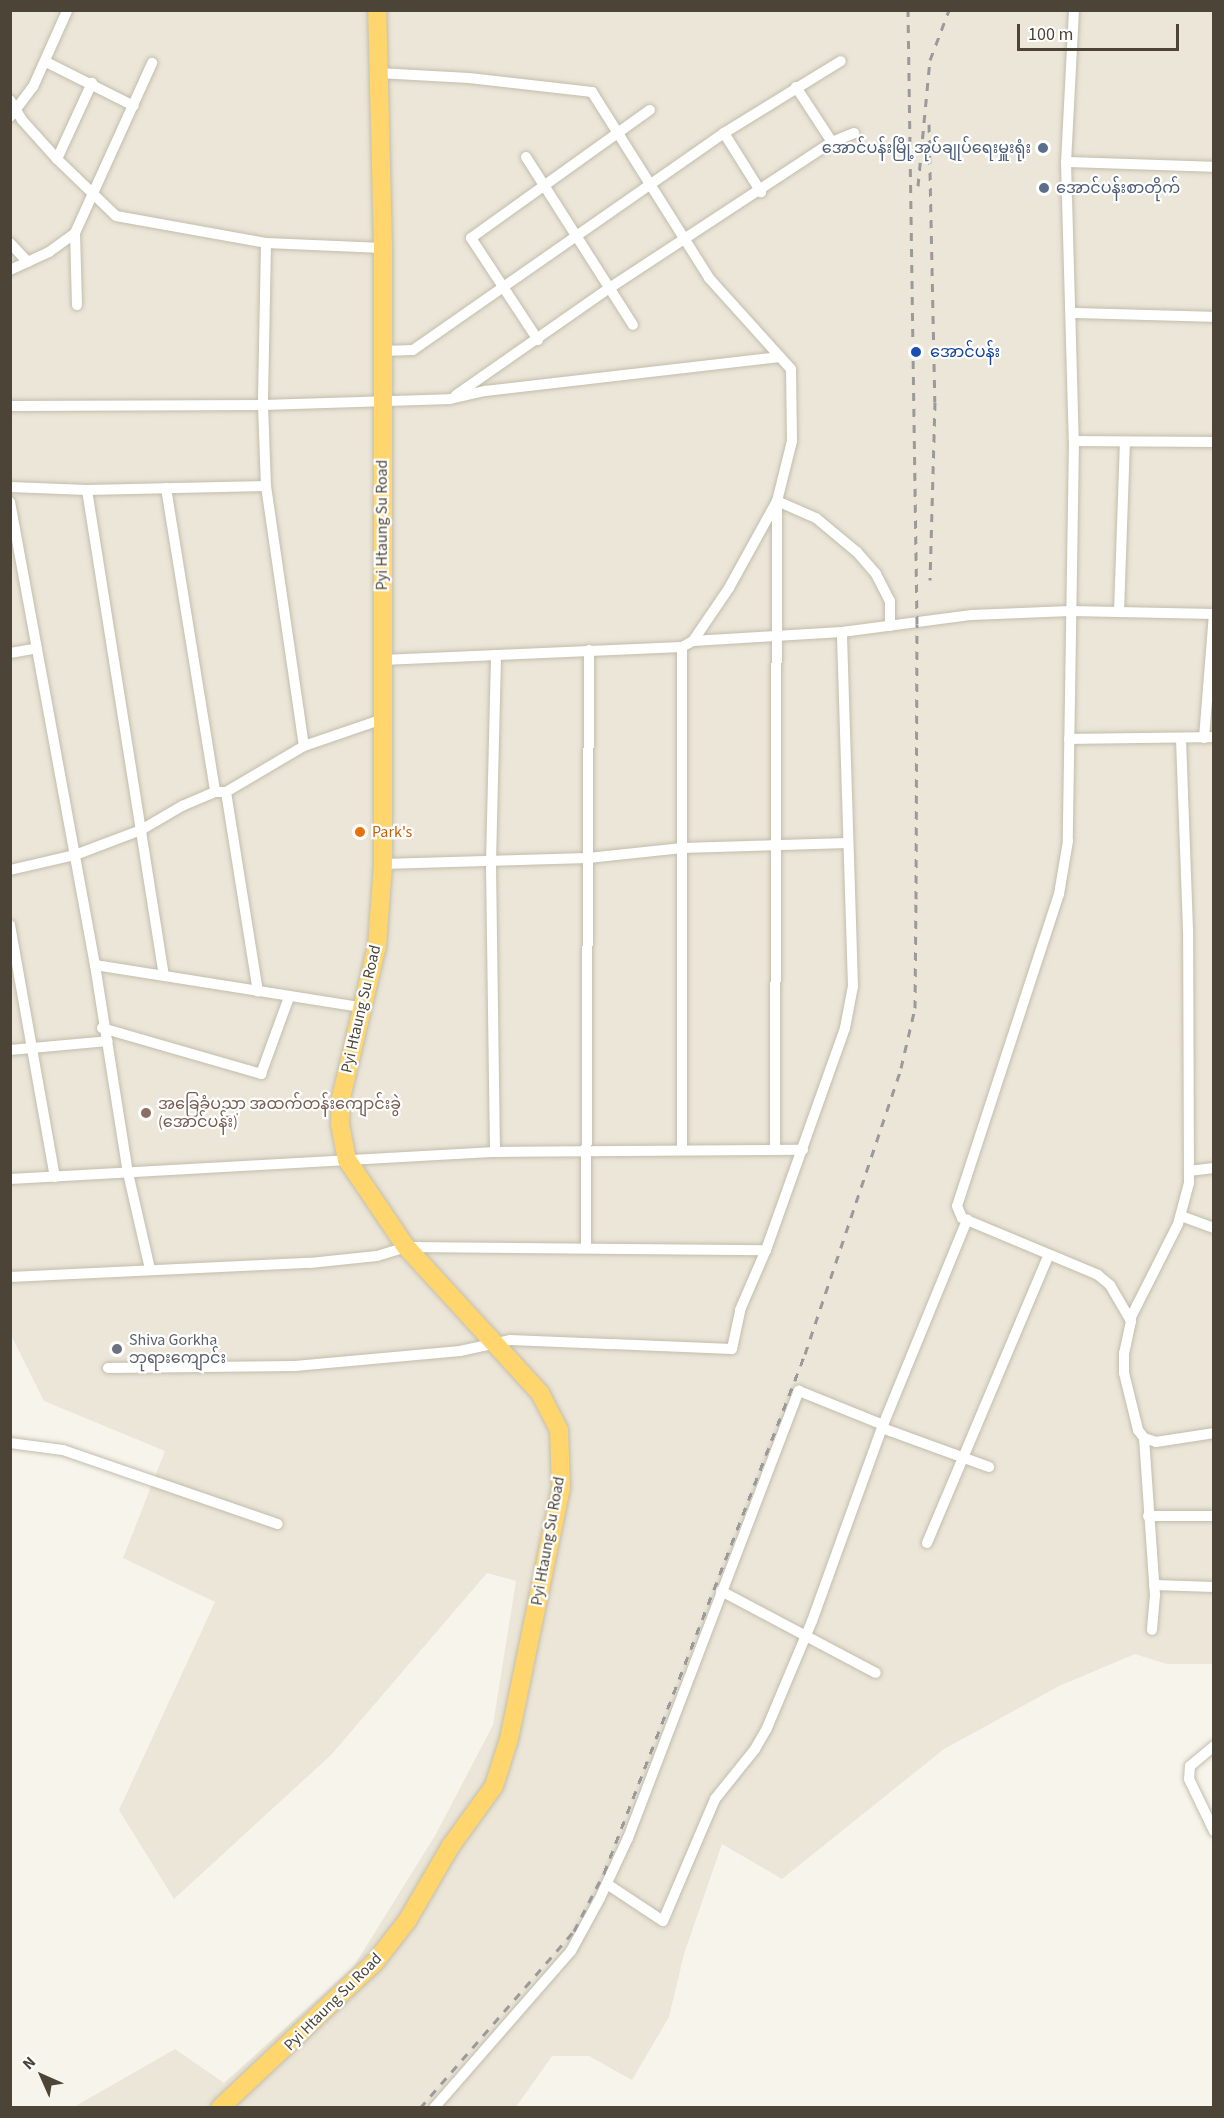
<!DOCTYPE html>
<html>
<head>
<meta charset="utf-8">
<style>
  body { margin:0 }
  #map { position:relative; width:1224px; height:2118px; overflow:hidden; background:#f7f4eb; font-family:"Source Sans 3","Noto Sans Myanmar",sans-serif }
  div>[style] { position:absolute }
  .residential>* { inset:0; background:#ebe6d8 }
  .roads { filter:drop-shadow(0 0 2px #c3bdac) drop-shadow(0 0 2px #c3bdac) }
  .street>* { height:10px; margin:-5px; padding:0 5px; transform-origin:5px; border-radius:5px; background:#fff }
  .highway>* { height:18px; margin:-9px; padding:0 9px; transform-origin:9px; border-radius:9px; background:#ffd66d }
  .rail>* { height:3px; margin-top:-1.5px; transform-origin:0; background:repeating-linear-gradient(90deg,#9a9a9a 0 8px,transparent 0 16px) }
  .dots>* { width:16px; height:16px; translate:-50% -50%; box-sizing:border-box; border:3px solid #fff; border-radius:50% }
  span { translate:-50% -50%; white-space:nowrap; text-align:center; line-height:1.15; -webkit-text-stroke:4.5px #fff; paint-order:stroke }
  .service-label { font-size:16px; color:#4e5e75 }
  .right { translate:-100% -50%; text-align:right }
  .left { translate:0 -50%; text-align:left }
  .transit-label { font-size:16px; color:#164399 }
  .street-label { font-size:16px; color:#4c4537 }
  .food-label { font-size:16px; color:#c56008 }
  .education-label { font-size:16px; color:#785e54 }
  .worship-label { font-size:16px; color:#5b616d }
  .frame { position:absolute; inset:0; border:12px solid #4c4537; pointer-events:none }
  .north { position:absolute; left:12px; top:2046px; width:60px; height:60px; -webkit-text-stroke:4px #fff; paint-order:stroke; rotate:315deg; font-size:16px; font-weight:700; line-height:24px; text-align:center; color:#4c4537 }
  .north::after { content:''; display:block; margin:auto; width:21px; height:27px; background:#4c4537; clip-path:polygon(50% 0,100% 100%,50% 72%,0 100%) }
  .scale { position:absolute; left:1017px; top:24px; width:162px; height:27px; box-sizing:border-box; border:3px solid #4c4537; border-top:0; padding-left:8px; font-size:18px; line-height:21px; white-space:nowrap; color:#4c4537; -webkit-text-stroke:4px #fff; paint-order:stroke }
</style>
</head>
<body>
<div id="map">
  <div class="residential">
    <i style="clip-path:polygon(11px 11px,1213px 11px,1213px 1664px,1167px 1664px,1135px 1654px,1059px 1686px,944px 1749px,782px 1879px,722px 1844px,684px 1954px,669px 2017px,632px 2080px,589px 2056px,552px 2056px,516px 2107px,74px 2107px,175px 2049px,224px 2083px,354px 1966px,436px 1834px,493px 1725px,516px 1581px,487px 1573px,331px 1755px,174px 1899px,119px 1810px,215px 1602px,123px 1558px,165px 1451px,44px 1401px,11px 1335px)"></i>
  </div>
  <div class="roads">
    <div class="street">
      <i style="left:1074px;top:10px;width:152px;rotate:93deg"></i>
      <i style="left:1066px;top:162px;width:279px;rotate:88.4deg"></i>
      <i style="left:1074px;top:441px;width:400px;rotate:90.9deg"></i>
      <i style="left:1068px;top:841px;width:54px;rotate:99.6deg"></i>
      <i style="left:1059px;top:894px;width:328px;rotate:108.1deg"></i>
      <i style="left:957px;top:1206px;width:13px;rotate:67deg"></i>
      <i style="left:962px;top:1218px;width:147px;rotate:22.7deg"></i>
      <i style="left:1098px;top:1275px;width:16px;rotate:40deg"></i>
      <i style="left:1110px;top:1285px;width:42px;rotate:59.7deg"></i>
      <i style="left:1131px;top:1321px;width:33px;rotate:102deg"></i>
      <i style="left:1124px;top:1353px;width:20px;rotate:90deg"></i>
      <i style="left:1124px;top:1373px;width:59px;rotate:76.2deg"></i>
      <i style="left:1138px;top:1430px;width:10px;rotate:53deg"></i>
      <i style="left:1144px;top:1438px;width:13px;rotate:18deg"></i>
      <i style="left:1156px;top:1442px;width:59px;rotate:-8.8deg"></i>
      <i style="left:46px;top:62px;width:98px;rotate:26.6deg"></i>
      <i style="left:378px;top:73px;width:91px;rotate:3.1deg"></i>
      <i style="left:469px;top:78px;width:124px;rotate:6.5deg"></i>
      <i style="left:592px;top:92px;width:220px;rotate:57.8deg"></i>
      <i style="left:709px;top:278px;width:122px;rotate:48deg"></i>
      <i style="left:791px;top:369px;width:72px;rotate:89.2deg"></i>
      <i style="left:792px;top:441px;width:62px;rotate:104deg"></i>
      <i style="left:777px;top:501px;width:99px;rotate:118.9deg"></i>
      <i style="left:729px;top:588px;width:64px;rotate:124.2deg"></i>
      <i style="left:796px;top:87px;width:66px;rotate:56.8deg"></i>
      <i style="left:10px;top:100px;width:23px;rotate:59deg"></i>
      <i style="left:22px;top:120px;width:52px;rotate:48.1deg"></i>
      <i style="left:57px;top:159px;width:82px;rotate:44deg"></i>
      <i style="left:116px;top:216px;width:152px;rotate:10.2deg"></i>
      <i style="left:266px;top:243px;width:117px;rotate:2.4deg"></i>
      <i style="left:10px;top:117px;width:38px;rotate:-53deg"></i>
      <i style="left:33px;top:87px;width:83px;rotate:-65.9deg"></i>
      <i style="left:724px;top:133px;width:70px;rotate:57.9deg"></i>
      <i style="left:526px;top:157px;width:199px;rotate:57.5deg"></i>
      <i style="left:57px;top:159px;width:84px;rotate:-65.3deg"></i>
      <i style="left:1066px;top:162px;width:148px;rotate:1.9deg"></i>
      <i style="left:10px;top:243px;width:26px;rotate:47deg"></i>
      <i style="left:266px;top:243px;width:162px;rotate:91.1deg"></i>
      <i style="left:263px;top:405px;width:81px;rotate:87.9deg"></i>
      <i style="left:266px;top:486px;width:263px;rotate:81.7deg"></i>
      <i style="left:10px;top:270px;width:43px;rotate:-24.8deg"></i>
      <i style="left:49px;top:252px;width:32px;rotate:-36deg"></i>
      <i style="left:77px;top:305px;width:72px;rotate:-91.6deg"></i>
      <i style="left:75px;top:233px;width:187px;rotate:-65.6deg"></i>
      <i style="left:1072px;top:313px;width:142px;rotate:1.6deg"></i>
      <i style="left:538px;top:340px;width:122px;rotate:-123.3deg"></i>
      <i style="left:471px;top:238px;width:220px;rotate:-35.6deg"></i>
      <i style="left:382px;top:351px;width:31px;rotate:-2deg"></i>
      <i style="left:413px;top:350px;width:379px;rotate:-34.9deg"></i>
      <i style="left:724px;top:133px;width:137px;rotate:-31.6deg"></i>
      <i style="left:456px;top:395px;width:185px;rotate:-34.9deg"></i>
      <i style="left:608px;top:289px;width:268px;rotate:-33.3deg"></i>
      <i style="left:832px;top:142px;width:24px;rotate:-22deg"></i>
      <i style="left:10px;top:406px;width:253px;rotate:-0.2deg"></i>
      <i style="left:263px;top:405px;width:187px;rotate:-1.8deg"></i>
      <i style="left:450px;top:399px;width:37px;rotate:-13deg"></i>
      <i style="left:486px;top:391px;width:295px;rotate:-6.6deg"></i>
      <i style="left:1074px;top:441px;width:140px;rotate:0.4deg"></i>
      <i style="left:10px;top:487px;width:77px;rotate:2.2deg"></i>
      <i style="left:87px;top:490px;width:179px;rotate:-1.3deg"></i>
      <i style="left:166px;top:488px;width:308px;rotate:80.8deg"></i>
      <i style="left:87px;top:490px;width:490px;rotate:81deg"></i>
      <i style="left:10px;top:502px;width:471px;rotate:79.6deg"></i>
      <i style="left:95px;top:965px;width:211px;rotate:81deg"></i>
      <i style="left:128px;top:1173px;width:98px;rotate:77.1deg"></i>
      <i style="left:1119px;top:612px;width:168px;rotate:-88deg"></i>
      <i style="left:10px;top:653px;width:27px;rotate:-10deg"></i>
      <i style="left:382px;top:660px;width:300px;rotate:-2.5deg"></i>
      <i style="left:682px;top:647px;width:13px;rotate:-29deg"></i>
      <i style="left:693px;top:641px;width:149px;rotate:-3.5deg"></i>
      <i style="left:842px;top:632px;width:131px;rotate:-7.5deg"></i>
      <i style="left:972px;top:615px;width:98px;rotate:-2.3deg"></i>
      <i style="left:1070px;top:611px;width:144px;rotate:1.2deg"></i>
      <i style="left:1204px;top:738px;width:124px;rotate:-85.4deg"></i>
      <i style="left:1069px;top:739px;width:145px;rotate:-0.8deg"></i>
      <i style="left:226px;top:792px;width:202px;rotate:80.9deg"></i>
      <i style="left:383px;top:864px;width:205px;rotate:-1.7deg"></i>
      <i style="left:588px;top:858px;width:95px;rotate:-6.1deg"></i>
      <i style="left:682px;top:848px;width:166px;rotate:-1.7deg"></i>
      <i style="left:10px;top:870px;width:67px;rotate:-13deg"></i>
      <i style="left:75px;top:855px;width:71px;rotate:-20.7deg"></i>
      <i style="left:141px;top:830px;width:48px;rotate:-30.3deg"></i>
      <i style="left:182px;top:806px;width:36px;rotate:-23deg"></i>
      <i style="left:215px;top:792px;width:11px"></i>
      <i style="left:226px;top:792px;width:91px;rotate:-30.5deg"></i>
      <i style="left:304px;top:746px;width:83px;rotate:-18.9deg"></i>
      <i style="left:10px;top:925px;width:256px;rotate:79.9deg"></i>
      <i style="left:95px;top:965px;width:269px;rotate:9deg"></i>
      <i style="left:102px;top:1028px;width:166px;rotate:16.1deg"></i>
      <i style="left:261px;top:1074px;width:82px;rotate:-70deg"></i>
      <i style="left:10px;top:1050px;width:98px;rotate:-5.2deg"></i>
      <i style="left:775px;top:1149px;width:648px;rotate:-89.82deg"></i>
      <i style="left:777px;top:501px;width:43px;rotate:23.6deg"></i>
      <i style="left:816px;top:518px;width:53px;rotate:39.7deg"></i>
      <i style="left:857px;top:552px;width:29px;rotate:49deg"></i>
      <i style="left:876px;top:574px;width:30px;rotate:63deg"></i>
      <i style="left:890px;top:601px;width:25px;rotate:90deg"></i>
      <i style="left:682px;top:1150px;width:503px;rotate:-90deg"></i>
      <i style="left:495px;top:1152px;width:290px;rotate:-90.8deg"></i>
      <i style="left:491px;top:862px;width:207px;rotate:-88.6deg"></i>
      <i style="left:1189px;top:1171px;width:25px;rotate:-7deg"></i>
      <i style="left:10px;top:1179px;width:486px;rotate:-3.2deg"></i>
      <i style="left:495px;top:1152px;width:308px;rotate:-0.4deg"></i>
      <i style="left:1181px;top:1216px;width:35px;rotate:20deg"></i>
      <i style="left:586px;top:1247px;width:597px;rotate:-89.71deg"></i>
      <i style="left:10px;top:1277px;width:300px;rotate:-2.7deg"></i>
      <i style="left:310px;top:1263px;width:67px;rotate:-6deg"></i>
      <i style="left:377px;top:1256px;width:30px;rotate:-17deg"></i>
      <i style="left:406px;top:1247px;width:360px;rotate:0.5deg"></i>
      <i style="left:1130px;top:1319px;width:106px;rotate:-63.2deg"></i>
      <i style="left:1178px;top:1224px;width:42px;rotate:-75deg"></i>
      <i style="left:1189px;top:1183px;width:253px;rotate:-90.2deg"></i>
      <i style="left:1188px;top:930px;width:192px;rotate:-92.1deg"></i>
      <i style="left:108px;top:1368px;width:187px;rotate:-0.6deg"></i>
      <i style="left:295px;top:1366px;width:166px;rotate:-5.2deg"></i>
      <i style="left:460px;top:1351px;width:51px;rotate:-12.4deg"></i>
      <i style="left:510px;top:1340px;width:222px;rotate:2.3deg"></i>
      <i style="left:732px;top:1349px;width:40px;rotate:-78deg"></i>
      <i style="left:740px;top:1310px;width:65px;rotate:-66.6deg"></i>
      <i style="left:766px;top:1250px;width:236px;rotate:-70.4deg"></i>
      <i style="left:845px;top:1028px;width:43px;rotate:-79.2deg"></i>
      <i style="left:853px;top:986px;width:354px;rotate:-91.8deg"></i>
      <i style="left:882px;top:1428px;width:114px;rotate:20deg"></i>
      <i style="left:1144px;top:1438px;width:157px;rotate:86deg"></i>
      <i style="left:1155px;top:1595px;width:35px;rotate:95deg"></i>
      <i style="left:10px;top:1443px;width:53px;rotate:7.5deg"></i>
      <i style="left:63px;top:1450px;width:227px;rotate:19deg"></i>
      <i style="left:1148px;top:1516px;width:66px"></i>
      <i style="left:927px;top:1543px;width:311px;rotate:-67.1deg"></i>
      <i style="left:1154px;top:1585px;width:60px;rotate:1.9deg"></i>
      <i style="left:721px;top:1591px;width:175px;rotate:27.9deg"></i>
      <i style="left:1214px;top:1746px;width:31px;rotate:140deg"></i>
      <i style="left:1190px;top:1766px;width:13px;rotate:94deg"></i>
      <i style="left:1189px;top:1779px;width:58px;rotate:64.3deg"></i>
      <i style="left:607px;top:1884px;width:67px;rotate:33.5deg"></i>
      <i style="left:663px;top:1921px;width:133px;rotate:-66.9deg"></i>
      <i style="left:715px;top:1799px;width:64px;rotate:-51.3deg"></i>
      <i style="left:755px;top:1749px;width:24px;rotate:-60deg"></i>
      <i style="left:767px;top:1728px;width:116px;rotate:-67.2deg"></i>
      <i style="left:812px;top:1621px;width:208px;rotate:-70.1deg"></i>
      <i style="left:434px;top:2108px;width:208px;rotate:-48.9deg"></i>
      <i style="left:571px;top:1951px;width:60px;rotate:-61.3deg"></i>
      <i style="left:600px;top:1898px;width:66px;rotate:-65deg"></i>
      <i style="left:628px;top:1838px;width:479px;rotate:-69.1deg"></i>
      <i style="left:799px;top:1391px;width:91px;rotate:22deg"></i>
      <i style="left:883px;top:1425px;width:222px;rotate:-67.7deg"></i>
    </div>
    <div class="highway">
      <i style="left:220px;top:2108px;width:213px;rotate:-43.3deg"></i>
      <i style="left:375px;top:1962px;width:52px;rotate:-52deg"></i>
      <i style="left:407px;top:1921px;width:86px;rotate:-59.8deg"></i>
      <i style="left:450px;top:1847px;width:75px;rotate:-54.2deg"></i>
      <i style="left:494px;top:1786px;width:49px;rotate:-72.3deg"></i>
      <i style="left:509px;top:1739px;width:257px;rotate:-78.3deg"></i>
      <i style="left:561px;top:1487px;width:57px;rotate:-92deg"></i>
      <i style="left:559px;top:1430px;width:42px;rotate:-117.2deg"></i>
      <i style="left:540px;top:1393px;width:198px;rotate:-132.5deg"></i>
      <i style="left:406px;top:1247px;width:105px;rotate:-124.1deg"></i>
      <i style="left:347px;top:1160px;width:36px;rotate:-101deg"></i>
      <i style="left:340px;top:1125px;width:27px;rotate:-88deg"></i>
      <i style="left:341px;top:1098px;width:156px;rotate:-76.7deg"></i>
      <i style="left:377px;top:946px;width:82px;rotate:-85.8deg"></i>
      <i style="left:383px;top:864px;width:616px;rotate:-90deg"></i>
      <i style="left:383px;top:248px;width:238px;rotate:-91.4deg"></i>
    </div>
  </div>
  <div class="rail">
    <i style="left:929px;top:124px;width:278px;rotate:88.8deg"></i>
    <i style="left:935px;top:402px;width:178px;rotate:91.6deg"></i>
    <i style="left:918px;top:186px;width:127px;rotate:-84.6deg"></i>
    <i style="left:930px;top:60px;width:53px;rotate:-69.2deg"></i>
    <i style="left:420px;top:2108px;width:235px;rotate:-49deg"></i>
    <i style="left:574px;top:1931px;width:65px;rotate:-62.7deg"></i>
    <i style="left:604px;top:1873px;width:557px;rotate:-68.83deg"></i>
    <i style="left:805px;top:1354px;width:302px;rotate:-71.4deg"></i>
    <i style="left:901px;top:1068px;width:62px;rotate:-76.9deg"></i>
    <i style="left:915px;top:1008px;width:109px;rotate:-89.5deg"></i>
    <i style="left:916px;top:899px;width:275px;rotate:-89.8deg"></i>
    <i style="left:917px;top:624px;width:614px;rotate:-90.84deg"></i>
  </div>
  <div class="dots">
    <i style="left:1043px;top:148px;background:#5c6f8a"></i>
    <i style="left:1044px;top:188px;background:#5c6f8a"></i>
    <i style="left:916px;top:352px;background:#1a4fb4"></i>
    <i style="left:360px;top:832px;background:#e8710a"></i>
    <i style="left:146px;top:1113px;background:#8d6e63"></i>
    <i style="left:117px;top:1349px;background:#6b7280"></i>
  </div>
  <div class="service-label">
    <span class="right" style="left:1031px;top:148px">အောင်ပန်းမြို့အုပ်ချုပ်ရေးမှူးရုံး</span>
    <span class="left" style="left:1056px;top:188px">အောင်ပန်းစာတိုက်</span>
  </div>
  <div class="transit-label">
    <span class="left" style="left:930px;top:352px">အောင်ပန်း</span>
  </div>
  <div class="street-label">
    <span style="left:382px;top:525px;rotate:-90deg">Pyi Htaung Su Road</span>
    <span style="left:361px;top:1009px;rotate:-77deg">Pyi Htaung Su Road</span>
    <span style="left:548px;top:1541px;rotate:-80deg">Pyi Htaung Su Road</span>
    <span style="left:333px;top:2002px;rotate:-45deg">Pyi Htaung Su Road</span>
  </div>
  <div class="food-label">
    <span class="left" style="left:372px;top:832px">Park's</span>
  </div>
  <div class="education-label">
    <span class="left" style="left:158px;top:1113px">အခြေခံပညာ အထက်တန်းကျောင်းခွဲ<br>(အောင်ပန်း)</span>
  </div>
  <div class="worship-label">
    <span class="left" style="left:129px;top:1349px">Shiva Gorkha<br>ဘုရားကျောင်း</span>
  </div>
  <div class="frame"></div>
  <div class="north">N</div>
  <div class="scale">100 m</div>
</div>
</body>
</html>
